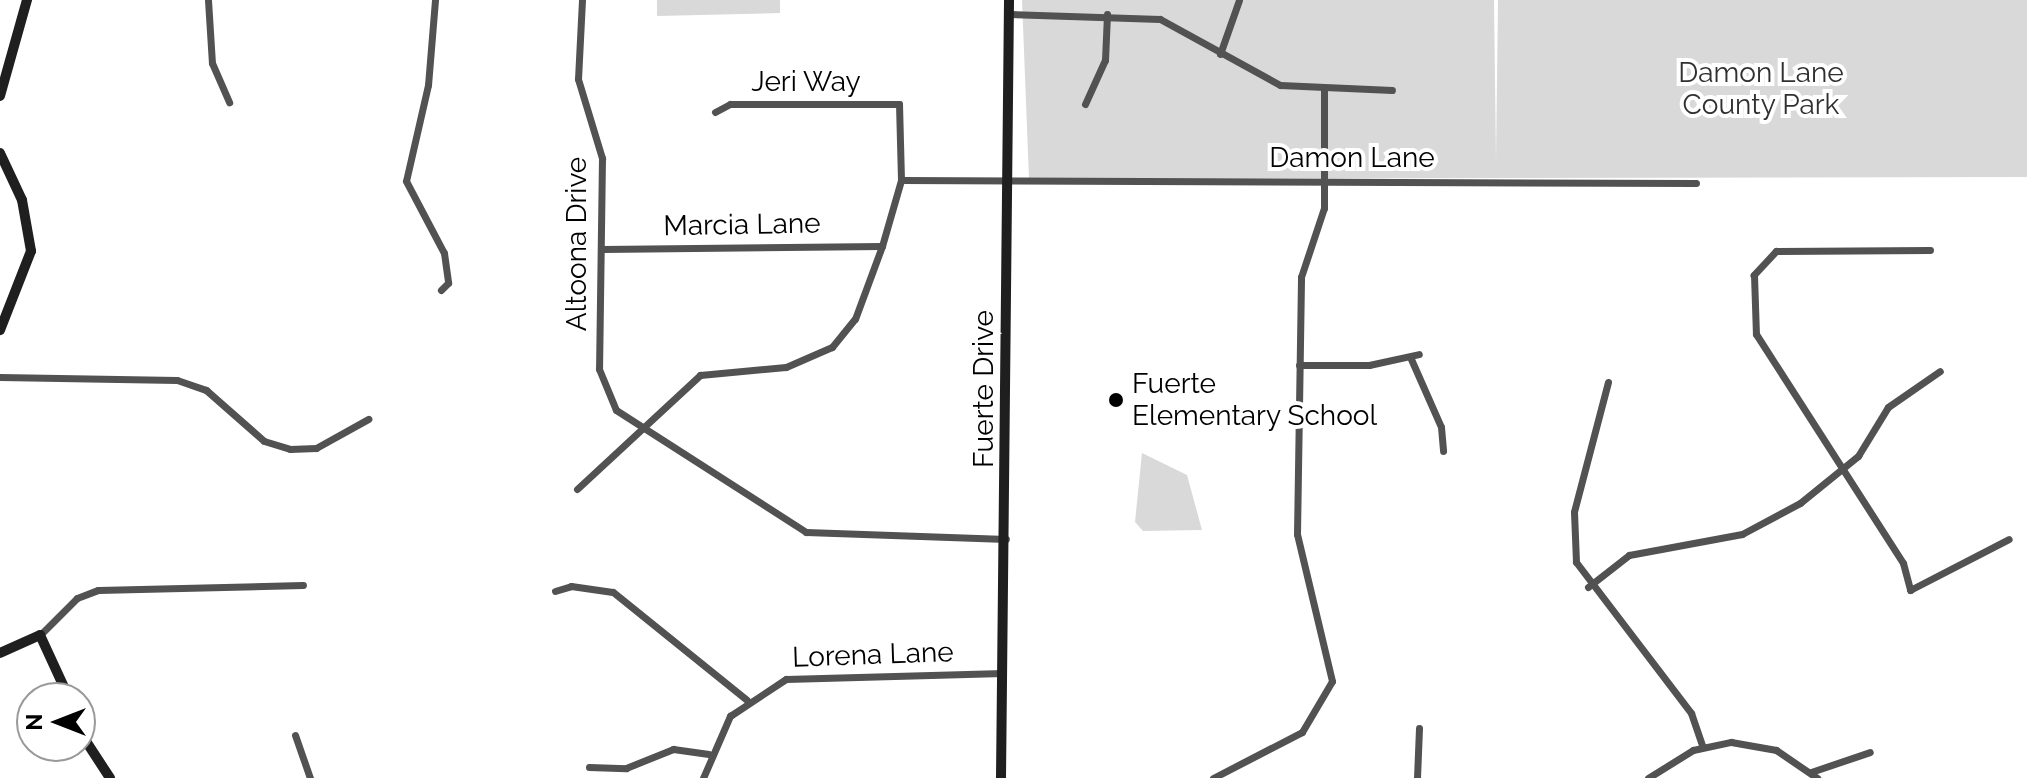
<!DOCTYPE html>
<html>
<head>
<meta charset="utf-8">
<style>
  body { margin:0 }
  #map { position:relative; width:2027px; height:778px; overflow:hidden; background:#fff; font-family:Raleway,sans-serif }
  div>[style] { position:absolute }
  .green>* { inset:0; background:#d9d9d9 }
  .street>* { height:7px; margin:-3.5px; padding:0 3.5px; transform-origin:3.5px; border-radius:3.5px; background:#525252 }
  .secondary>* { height:10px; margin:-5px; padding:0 5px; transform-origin:5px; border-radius:5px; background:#1f1f1f }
  .dots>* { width:22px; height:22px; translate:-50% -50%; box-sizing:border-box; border:4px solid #fff; border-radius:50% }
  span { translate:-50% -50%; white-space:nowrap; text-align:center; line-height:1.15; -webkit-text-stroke:8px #fff; paint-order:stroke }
  .park-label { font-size:28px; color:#303030 }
  .street-label { font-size:28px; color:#000 }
  .poi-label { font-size:28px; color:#000 }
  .left { translate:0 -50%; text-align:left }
  .north { position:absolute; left:16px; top:682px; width:80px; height:80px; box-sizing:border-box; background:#fff; border:2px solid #999; border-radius:50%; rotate:270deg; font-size:22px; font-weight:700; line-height:32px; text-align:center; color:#000 }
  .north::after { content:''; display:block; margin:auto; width:28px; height:36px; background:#000; clip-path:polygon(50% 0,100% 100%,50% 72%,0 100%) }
</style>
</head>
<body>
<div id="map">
  <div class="green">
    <i style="clip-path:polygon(657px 0,780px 0,780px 13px,657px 16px)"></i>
    <i style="clip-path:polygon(1022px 0,1494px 0,1496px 160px,1498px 0,2027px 0,2027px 177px,1029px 179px)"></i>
    <i style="clip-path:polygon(1142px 453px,1187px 475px,1202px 530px,1143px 531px,1135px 522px)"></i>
  </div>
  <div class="street">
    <i style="left:208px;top:0;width:63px;rotate:86.4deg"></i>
    <i style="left:212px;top:63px;width:43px;rotate:66.4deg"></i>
    <i style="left:435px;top:0;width:85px;rotate:94.7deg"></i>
    <i style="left:428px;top:85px;width:98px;rotate:102.9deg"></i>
    <i style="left:406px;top:181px;width:81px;rotate:62.2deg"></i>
    <i style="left:444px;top:253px;width:30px;rotate:82deg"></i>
    <i style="left:448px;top:283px;width:10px;rotate:135deg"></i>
    <i style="left:582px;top:0;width:79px;rotate:92.9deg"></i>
    <i style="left:578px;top:79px;width:83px;rotate:73.1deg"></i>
    <i style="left:602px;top:158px;width:211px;rotate:90.8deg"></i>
    <i style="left:599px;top:369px;width:44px;rotate:67.5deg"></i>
    <i style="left:616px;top:410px;width:226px;rotate:32.7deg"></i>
    <i style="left:806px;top:532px;width:200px;rotate:2deg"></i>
    <i style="left:1009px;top:14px;width:151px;rotate:1.9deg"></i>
    <i style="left:1160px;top:19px;width:137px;rotate:28.8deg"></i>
    <i style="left:1280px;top:85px;width:112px;rotate:2.6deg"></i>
    <i style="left:1220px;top:54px;width:57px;rotate:-70.6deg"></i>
    <i style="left:1085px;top:104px;width:48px;rotate:-65.6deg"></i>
    <i style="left:1105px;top:60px;width:46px;rotate:-87.5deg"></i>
    <i style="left:901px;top:180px;width:795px;rotate:0.22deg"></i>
    <i style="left:602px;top:249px;width:280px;rotate:-0.6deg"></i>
    <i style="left:1930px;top:250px;width:154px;rotate:179.6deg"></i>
    <i style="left:1776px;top:251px;width:33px;rotate:133deg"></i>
    <i style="left:1754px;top:275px;width:59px;rotate:88.1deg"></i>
    <i style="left:1756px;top:334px;width:272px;rotate:57.3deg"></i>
    <i style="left:1903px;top:563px;width:28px;rotate:75deg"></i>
    <i style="left:1910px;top:590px;width:111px;rotate:-27.3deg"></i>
    <i style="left:1411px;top:359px;width:74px;rotate:66.2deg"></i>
    <i style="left:1441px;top:427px;width:24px;rotate:85deg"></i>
    <i style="left:1299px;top:365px;width:70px"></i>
    <i style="left:1369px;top:365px;width:51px;rotate:-12.4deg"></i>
    <i style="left:0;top:377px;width:177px;rotate:1deg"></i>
    <i style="left:177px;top:380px;width:31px;rotate:19deg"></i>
    <i style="left:206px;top:390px;width:77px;rotate:41.3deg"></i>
    <i style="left:264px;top:441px;width:27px;rotate:17deg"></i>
    <i style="left:290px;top:449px;width:26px;rotate:-2deg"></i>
    <i style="left:316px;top:448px;width:60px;rotate:-29.1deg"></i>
    <i style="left:1608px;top:382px;width:134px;rotate:104.7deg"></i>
    <i style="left:1574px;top:512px;width:50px;rotate:87.7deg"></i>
    <i style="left:1576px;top:562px;width:190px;rotate:52.7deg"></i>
    <i style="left:1691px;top:713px;width:36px;rotate:71deg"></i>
    <i style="left:577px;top:489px;width:168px;rotate:-42.8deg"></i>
    <i style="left:700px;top:375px;width:86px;rotate:-5.3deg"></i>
    <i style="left:786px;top:367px;width:50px;rotate:-23.5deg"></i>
    <i style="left:832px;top:347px;width:36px;rotate:-51deg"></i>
    <i style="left:855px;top:319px;width:78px;rotate:-69.7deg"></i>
    <i style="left:882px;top:246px;width:69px;rotate:-73.9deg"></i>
    <i style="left:901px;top:180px;width:76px;rotate:-91.5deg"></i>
    <i style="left:899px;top:104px;width:169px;rotate:180deg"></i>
    <i style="left:730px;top:104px;width:17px;rotate:152deg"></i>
    <i style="left:1588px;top:587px;width:52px;rotate:-38deg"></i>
    <i style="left:1629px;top:555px;width:115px;rotate:-10.5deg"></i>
    <i style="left:1742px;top:534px;width:66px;rotate:-28.1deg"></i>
    <i style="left:1800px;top:503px;width:75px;rotate:-39deg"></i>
    <i style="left:1858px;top:456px;width:57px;rotate:-58.5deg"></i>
    <i style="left:1888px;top:407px;width:63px;rotate:-34.7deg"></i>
    <i style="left:555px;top:591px;width:17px;rotate:-17deg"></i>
    <i style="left:571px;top:586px;width:42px;rotate:8.1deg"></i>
    <i style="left:613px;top:592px;width:172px;rotate:38.9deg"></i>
    <i style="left:40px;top:635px;width:52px;rotate:-45deg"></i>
    <i style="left:77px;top:598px;width:22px;rotate:-21deg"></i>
    <i style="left:98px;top:590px;width:205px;rotate:-1.4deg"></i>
    <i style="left:295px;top:735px;width:46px;rotate:70.8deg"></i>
    <i style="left:589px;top:767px;width:37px;rotate:2deg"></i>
    <i style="left:626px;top:768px;width:51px;rotate:-22deg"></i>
    <i style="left:673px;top:749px;width:36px;rotate:8deg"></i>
    <i style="left:1811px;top:772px;width:62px;rotate:-18.7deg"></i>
    <i style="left:703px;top:778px;width:68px;rotate:-66.5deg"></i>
    <i style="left:730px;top:716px;width:67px;rotate:-33.5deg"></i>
    <i style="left:786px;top:679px;width:217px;rotate:-1.6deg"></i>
    <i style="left:1213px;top:778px;width:100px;rotate:-27.3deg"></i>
    <i style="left:1302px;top:732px;width:59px;rotate:-59.5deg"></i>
    <i style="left:1332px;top:681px;width:151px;rotate:-103.4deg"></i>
    <i style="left:1297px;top:534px;width:257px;rotate:-89.1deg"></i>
    <i style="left:1301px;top:277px;width:73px;rotate:-71.6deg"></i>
    <i style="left:1324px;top:208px;width:120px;rotate:-90deg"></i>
    <i style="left:1417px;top:778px;width:50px;rotate:-87.7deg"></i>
    <i style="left:1648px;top:778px;width:53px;rotate:-31.9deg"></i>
    <i style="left:1693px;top:750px;width:39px;rotate:-12deg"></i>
    <i style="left:1731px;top:742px;width:46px;rotate:10.1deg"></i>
    <i style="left:1776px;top:750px;width:50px;rotate:34.3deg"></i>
  </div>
  <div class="secondary">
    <i style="left:0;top:96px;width:100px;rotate:-74.3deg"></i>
    <i style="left:0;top:153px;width:52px;rotate:64.9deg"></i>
    <i style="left:22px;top:200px;width:52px;rotate:80deg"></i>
    <i style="left:31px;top:251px;width:85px;rotate:111.4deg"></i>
    <i style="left:0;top:653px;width:44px;rotate:-24.2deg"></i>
    <i style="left:40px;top:635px;width:69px;rotate:65.3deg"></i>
    <i style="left:80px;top:732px;width:55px;rotate:56.9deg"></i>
    <i style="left:1001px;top:778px;width:778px;rotate:-89.41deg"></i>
  </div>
  <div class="dots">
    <i style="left:1116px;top:400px;background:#000"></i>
  </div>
  <div class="park-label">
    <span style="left:1761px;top:89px">Damon Lane<br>County Park</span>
  </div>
  <div class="street-label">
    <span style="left:806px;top:82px">Jeri Way</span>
    <span style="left:1352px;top:158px">Damon Lane</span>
    <span style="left:742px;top:225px;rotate:-1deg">Marcia Lane</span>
    <span style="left:577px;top:244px;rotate:-90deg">Altoona Drive</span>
    <span style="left:984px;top:389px;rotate:-90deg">Fuerte Drive</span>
    <span style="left:873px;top:655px;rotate:-2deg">Lorena Lane</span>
  </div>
  <div class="poi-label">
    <span class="left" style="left:1132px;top:400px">Fuerte<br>Elementary School</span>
  </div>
  <div class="north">N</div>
</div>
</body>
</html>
